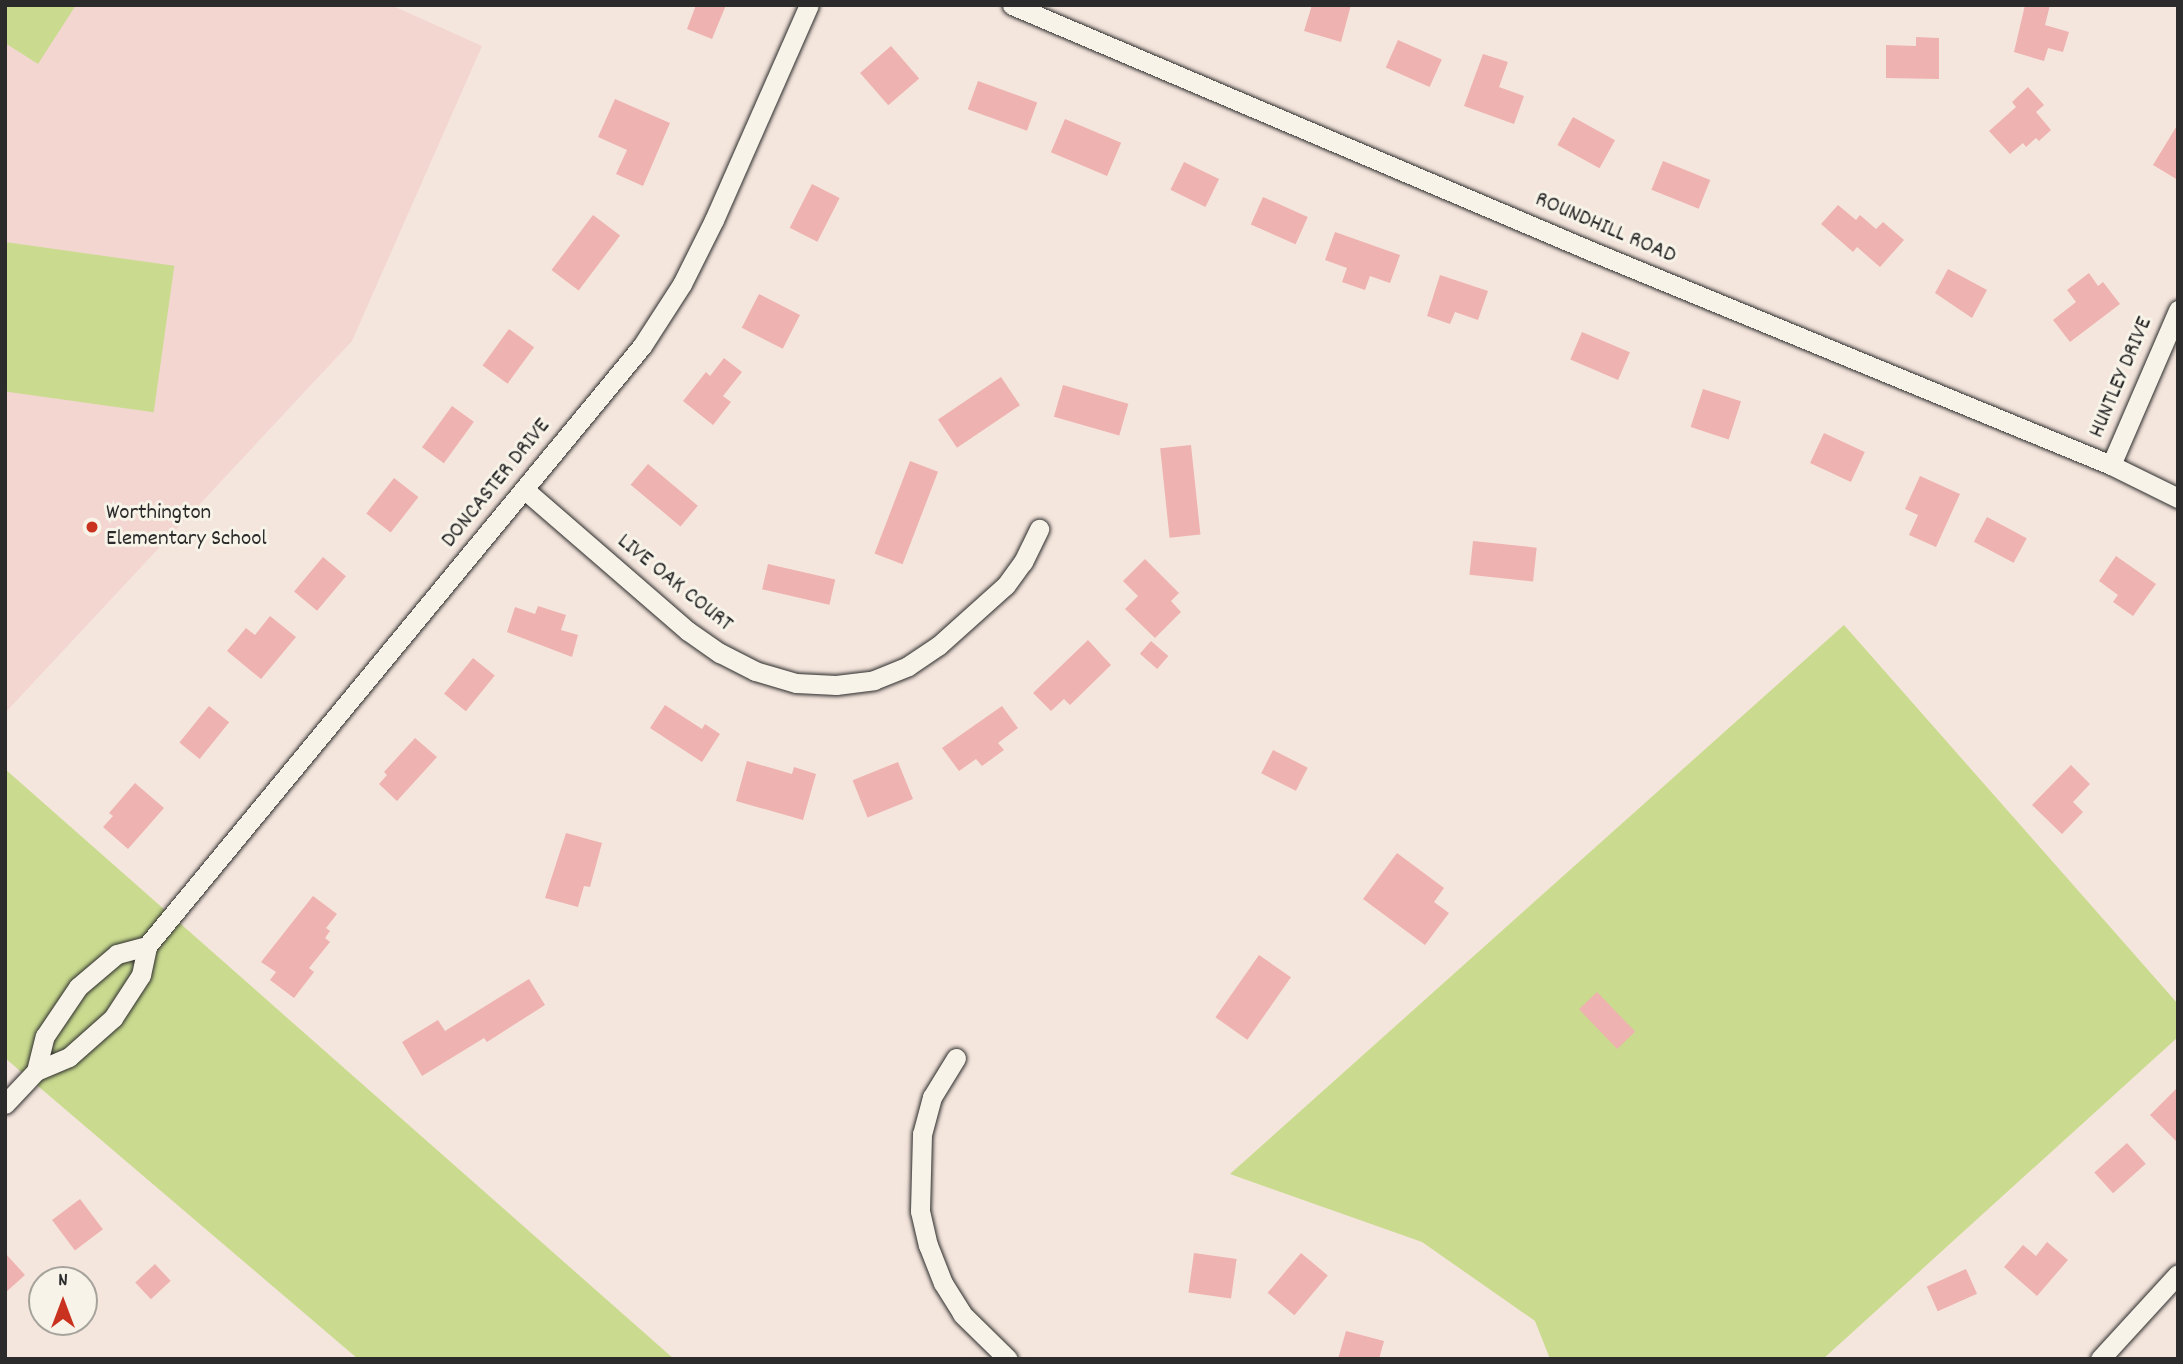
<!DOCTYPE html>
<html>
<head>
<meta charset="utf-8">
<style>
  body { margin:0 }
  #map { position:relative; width:2183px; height:1364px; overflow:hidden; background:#f5e6dd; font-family:Dekko,sans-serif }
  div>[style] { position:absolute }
  .built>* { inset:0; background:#f3d6d0 }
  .green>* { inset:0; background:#cadb8f; transform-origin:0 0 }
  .building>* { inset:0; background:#eeb2b0; transform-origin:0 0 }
  .roads { filter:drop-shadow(0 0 2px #2b2b2b) drop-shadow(0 0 2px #2b2b2b) }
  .street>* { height:19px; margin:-9.5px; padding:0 9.5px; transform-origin:9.5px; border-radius:9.5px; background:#f7f3e8 }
  .dots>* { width:19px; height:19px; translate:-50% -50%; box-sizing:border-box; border:4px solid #f7f3e8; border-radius:50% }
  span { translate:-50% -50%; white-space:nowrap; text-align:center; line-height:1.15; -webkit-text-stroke:6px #f7f3e8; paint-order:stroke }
  .street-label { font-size:23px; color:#2b2b2b }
  .poi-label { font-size:23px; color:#2b2b2b }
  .left { translate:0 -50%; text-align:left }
  .frame { position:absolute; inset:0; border:7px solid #2b2b2b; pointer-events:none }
  .north { position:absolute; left:28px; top:1266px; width:70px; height:70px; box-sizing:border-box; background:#f7f3e8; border:2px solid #a5a39c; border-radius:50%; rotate:0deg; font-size:19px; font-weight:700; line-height:28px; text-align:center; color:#2b2b2b }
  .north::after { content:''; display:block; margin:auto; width:24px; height:32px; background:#c8321e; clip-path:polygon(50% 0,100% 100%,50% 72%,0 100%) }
</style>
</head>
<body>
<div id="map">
  <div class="built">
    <i style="clip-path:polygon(5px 5px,391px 5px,482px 46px,352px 341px,5px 713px)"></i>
  </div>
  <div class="green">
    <i style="clip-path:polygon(5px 5px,76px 5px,38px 64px,5px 43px)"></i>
    <i style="left:5px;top:242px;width:171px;height:148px;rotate:8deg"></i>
    <i style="clip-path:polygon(1844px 625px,2178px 1004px,2178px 1037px,1823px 1359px,1550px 1359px,1535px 1321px,1422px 1242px,1230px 1174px)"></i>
    <i style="clip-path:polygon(5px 769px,674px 1359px,358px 1359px,5px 1058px)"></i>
  </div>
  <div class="building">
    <i style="clip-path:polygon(696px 5px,726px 5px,712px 39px,687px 29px)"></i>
    <i style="clip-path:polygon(1312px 5px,1351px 5px,1341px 42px,1304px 31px)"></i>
    <i style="clip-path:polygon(2025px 5px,2050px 5px,2045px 25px,2069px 32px,2063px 52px,2048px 48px,2044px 61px,2014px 52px)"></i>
    <i style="clip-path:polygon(1916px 37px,1939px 38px,1939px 79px,1886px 78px,1886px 45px,1916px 46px)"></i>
    <i style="left:1398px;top:40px;width:48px;height:30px;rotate:24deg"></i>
    <i style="left:891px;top:46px;width:43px;height:41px;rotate:49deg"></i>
    <i style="clip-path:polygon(1483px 54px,1508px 62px,1499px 87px,1524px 96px,1514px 124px,1464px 106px)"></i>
    <i style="left:978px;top:81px;width:63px;height:30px;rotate:20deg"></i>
    <i style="clip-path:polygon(2028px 87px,2044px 105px,2036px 112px,2051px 130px,2039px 141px,2036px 138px,2026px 147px,2023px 143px,2010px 154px,1989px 131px,2016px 107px,2012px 102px)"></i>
    <i style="clip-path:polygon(615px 99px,670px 123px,643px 186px,616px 174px,627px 150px,598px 137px)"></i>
    <i style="left:1573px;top:117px;width:48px;height:32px;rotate:29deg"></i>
    <i style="left:1065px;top:119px;width:61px;height:36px;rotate:23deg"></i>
    <i style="clip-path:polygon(2178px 124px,2178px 180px,2153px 165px)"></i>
    <i style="left:1663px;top:161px;width:51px;height:31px;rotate:22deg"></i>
    <i style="left:1184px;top:162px;width:39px;height:31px;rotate:26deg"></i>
    <i style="left:812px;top:184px;width:31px;height:49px;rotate:27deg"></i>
    <i style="left:1263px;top:197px;width:49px;height:30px;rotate:24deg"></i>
    <i style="clip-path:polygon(1838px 205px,1856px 220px,1860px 215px,1876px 229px,1883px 222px,1904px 240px,1880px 267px,1857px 247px,1853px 252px,1821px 224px)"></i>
    <i style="left:593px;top:215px;width:34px;height:69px;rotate:37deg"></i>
    <i style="clip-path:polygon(1335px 232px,1400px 255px,1390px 283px,1370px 276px,1365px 290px,1342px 282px,1347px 268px,1325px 260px)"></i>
    <i style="clip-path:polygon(1948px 269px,1987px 290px,1972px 318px,1935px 293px)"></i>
    <i style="clip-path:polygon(2089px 273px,2098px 286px,2103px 282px,2120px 304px,2070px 342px,2053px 320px,2076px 302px,2067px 290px)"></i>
    <i style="clip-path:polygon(1440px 275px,1488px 291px,1478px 320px,1455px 312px,1450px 324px,1427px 316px)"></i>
    <i style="left:759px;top:294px;width:46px;height:38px;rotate:27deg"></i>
    <i style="left:509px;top:329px;width:31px;height:45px;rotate:36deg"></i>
    <i style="left:1582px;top:332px;width:52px;height:30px;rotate:23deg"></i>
    <i style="clip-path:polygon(724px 358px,742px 372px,723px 396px,731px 402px,713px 425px,683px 401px,706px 372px,710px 376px)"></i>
    <i style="left:1001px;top:377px;width:34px;height:76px;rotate:56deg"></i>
    <i style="left:1063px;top:385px;width:68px;height:33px;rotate:16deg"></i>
    <i style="left:1703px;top:389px;width:40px;height:40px;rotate:18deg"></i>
    <i style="left:452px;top:406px;width:27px;height:51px;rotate:36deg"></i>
    <i style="left:1824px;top:433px;width:45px;height:33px;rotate:25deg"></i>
    <i style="left:1191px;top:445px;width:90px;height:31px;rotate:84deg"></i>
    <i style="left:910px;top:461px;width:30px;height:99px;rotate:21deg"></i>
    <i style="left:648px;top:464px;width:65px;height:27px;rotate:40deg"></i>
    <i style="clip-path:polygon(1920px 476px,1960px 494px,1936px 547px,1909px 535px,1918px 515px,1905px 509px)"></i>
    <i style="left:394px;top:478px;width:31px;height:45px;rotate:38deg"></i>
    <i style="left:1987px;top:517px;width:45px;height:28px;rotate:28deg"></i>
    <i style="left:1473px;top:541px;width:64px;height:34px;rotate:6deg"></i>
    <i style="clip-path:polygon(2116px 556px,2156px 584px,2133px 616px,2113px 602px,2118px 595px,2099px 581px)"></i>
    <i style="left:323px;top:557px;width:30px;height:45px;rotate:40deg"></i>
    <i style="clip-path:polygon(1145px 559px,1179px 593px,1171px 601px,1181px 612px,1155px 638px,1125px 609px,1138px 596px,1123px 581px)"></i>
    <i style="left:768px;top:564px;width:69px;height:26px;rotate:13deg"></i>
    <i style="clip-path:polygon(538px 606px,566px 615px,561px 630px,578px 635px,572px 657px,507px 632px,515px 607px,535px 614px)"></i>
    <i style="clip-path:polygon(270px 616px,296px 637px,261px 679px,227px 651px,246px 628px,255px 635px)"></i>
    <i style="clip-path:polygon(1088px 640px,1111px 665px,1070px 705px,1064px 699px,1051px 711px,1033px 693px)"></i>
    <i style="left:1151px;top:641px;width:23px;height:17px;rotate:41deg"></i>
    <i style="left:473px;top:658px;width:28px;height:46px;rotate:39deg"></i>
    <i style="clip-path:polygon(665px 705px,702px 729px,705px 724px,720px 734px,702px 762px,650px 728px)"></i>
    <i style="left:209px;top:706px;width:26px;height:47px;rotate:39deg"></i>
    <i style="clip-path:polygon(1002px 706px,1018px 728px,998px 743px,1004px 750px,982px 766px,976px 759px,959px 771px,942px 748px)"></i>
    <i style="clip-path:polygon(415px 738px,437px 757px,397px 801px,379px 784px,387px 775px,384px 772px)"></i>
    <i style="left:1273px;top:750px;width:39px;height:26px;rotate:27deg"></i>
    <i style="clip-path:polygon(747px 761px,792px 774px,794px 767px,816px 774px,803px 820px,736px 801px)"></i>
    <i style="left:898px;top:762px;width:40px;height:49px;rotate:68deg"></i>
    <i style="clip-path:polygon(2071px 765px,2090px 784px,2073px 802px,2083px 812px,2062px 834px,2032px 805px)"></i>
    <i style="clip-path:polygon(135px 783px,164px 808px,128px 849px,103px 827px,113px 816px,109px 813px)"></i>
    <i style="clip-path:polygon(566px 833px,602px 843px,590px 887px,584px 886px,578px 907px,545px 898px)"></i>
    <i style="clip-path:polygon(1397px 853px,1444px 888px,1434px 902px,1449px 913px,1425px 945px,1363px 899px)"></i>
    <i style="clip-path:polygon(313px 896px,337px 914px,326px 928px,330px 931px,325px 938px,330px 942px,309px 968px,314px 972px,294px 998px,270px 980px,276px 972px,261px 962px)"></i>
    <i style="left:1259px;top:955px;width:39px;height:76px;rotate:35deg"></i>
    <i style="clip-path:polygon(529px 979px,545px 1005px,487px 1042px,484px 1038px,422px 1076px,402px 1042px,438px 1020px,445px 1031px)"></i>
    <i style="left:1597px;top:992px;width:55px;height:25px;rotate:46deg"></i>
    <i style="clip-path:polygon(2178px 1087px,2178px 1143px,2150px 1115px)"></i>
    <i style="left:2127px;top:1143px;width:28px;height:44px;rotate:48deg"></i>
    <i style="left:80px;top:1199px;width:38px;height:35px;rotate:53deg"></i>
    <i style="clip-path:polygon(2047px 1242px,2068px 1260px,2037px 1296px,2004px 1267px,2023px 1245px,2036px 1256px)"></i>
    <i style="clip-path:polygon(5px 1253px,25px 1275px,5px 1293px)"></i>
    <i style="left:1194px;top:1253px;width:43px;height:40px;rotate:8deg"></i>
    <i style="left:1301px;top:1253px;width:35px;height:52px;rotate:40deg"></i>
    <i style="left:155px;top:1264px;width:23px;height:27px;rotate:47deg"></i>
    <i style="left:1966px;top:1269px;width:27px;height:43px;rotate:66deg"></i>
    <i style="clip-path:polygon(1346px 1331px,1384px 1341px,1379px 1359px,1338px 1359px)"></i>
  </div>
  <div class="roads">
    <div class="street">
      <i style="left:1012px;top:5px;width:629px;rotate:23.02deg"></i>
      <i style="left:1591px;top:251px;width:562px;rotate:22.37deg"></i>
      <i style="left:2111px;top:465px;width:75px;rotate:26.2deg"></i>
      <i style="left:2111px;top:465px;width:169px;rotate:-66.6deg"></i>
      <i style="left:525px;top:490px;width:216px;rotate:40.9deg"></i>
      <i style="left:688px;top:631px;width:39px;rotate:35deg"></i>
      <i style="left:720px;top:653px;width:39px;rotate:27deg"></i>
      <i style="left:755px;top:671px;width:43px;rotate:16.3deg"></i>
      <i style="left:796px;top:683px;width:40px;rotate:2.9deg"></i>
      <i style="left:836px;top:685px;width:38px;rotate:-7deg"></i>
      <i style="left:874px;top:680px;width:37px;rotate:-22deg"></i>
      <i style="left:908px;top:666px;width:36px;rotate:-34deg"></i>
      <i style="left:938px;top:646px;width:91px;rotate:-41.9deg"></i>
      <i style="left:1006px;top:585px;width:29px;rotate:-54deg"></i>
      <i style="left:1023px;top:562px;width:37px;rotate:-64deg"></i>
      <i style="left:956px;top:1058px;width:46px;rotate:121.6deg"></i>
      <i style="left:932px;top:1097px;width:38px;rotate:105deg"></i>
      <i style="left:922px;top:1134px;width:77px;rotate:91.5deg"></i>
      <i style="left:920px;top:1211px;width:35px;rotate:77deg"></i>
      <i style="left:928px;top:1245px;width:41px;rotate:68.5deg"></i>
      <i style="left:943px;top:1283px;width:36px;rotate:58deg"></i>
      <i style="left:962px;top:1314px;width:64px;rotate:44.4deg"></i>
      <i style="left:36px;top:1071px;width:36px;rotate:-76deg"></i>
      <i style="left:45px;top:1036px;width:59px;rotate:-56deg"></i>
      <i style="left:78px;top:987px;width:51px;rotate:-40.2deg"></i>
      <i style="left:117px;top:954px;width:31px;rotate:-15deg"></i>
      <i style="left:5px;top:1104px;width:45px;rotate:-46.8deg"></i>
      <i style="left:36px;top:1071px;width:36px;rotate:-23deg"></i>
      <i style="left:69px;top:1057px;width:59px;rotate:-41.6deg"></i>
      <i style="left:113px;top:1018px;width:51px;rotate:-56.9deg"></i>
      <i style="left:141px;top:975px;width:30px;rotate:-78deg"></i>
      <i style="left:147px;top:946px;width:778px;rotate:-50.48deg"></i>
      <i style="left:642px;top:346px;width:74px;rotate:-57.2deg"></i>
      <i style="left:682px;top:284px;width:72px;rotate:-63.4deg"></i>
      <i style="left:714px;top:220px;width:235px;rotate:-66.2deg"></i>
      <i style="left:2100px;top:1359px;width:115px;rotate:-47.5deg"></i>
    </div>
  </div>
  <div class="dots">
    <i style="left:92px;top:527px;background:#c8321e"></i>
  </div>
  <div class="street-label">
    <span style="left:1605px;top:229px;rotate:23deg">ROUNDHILL ROAD</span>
    <span style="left:2122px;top:378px;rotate:-67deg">HUNTLEY DRIVE</span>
    <span style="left:497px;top:484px;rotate:-51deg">DONCASTER DRIVE</span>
    <span style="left:674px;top:584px;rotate:39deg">LIVE OAK COURT</span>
  </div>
  <div class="poi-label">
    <span class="left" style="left:106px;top:527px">Worthington<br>Elementary School</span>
  </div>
  <div class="frame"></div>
  <div class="north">N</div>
</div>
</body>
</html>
